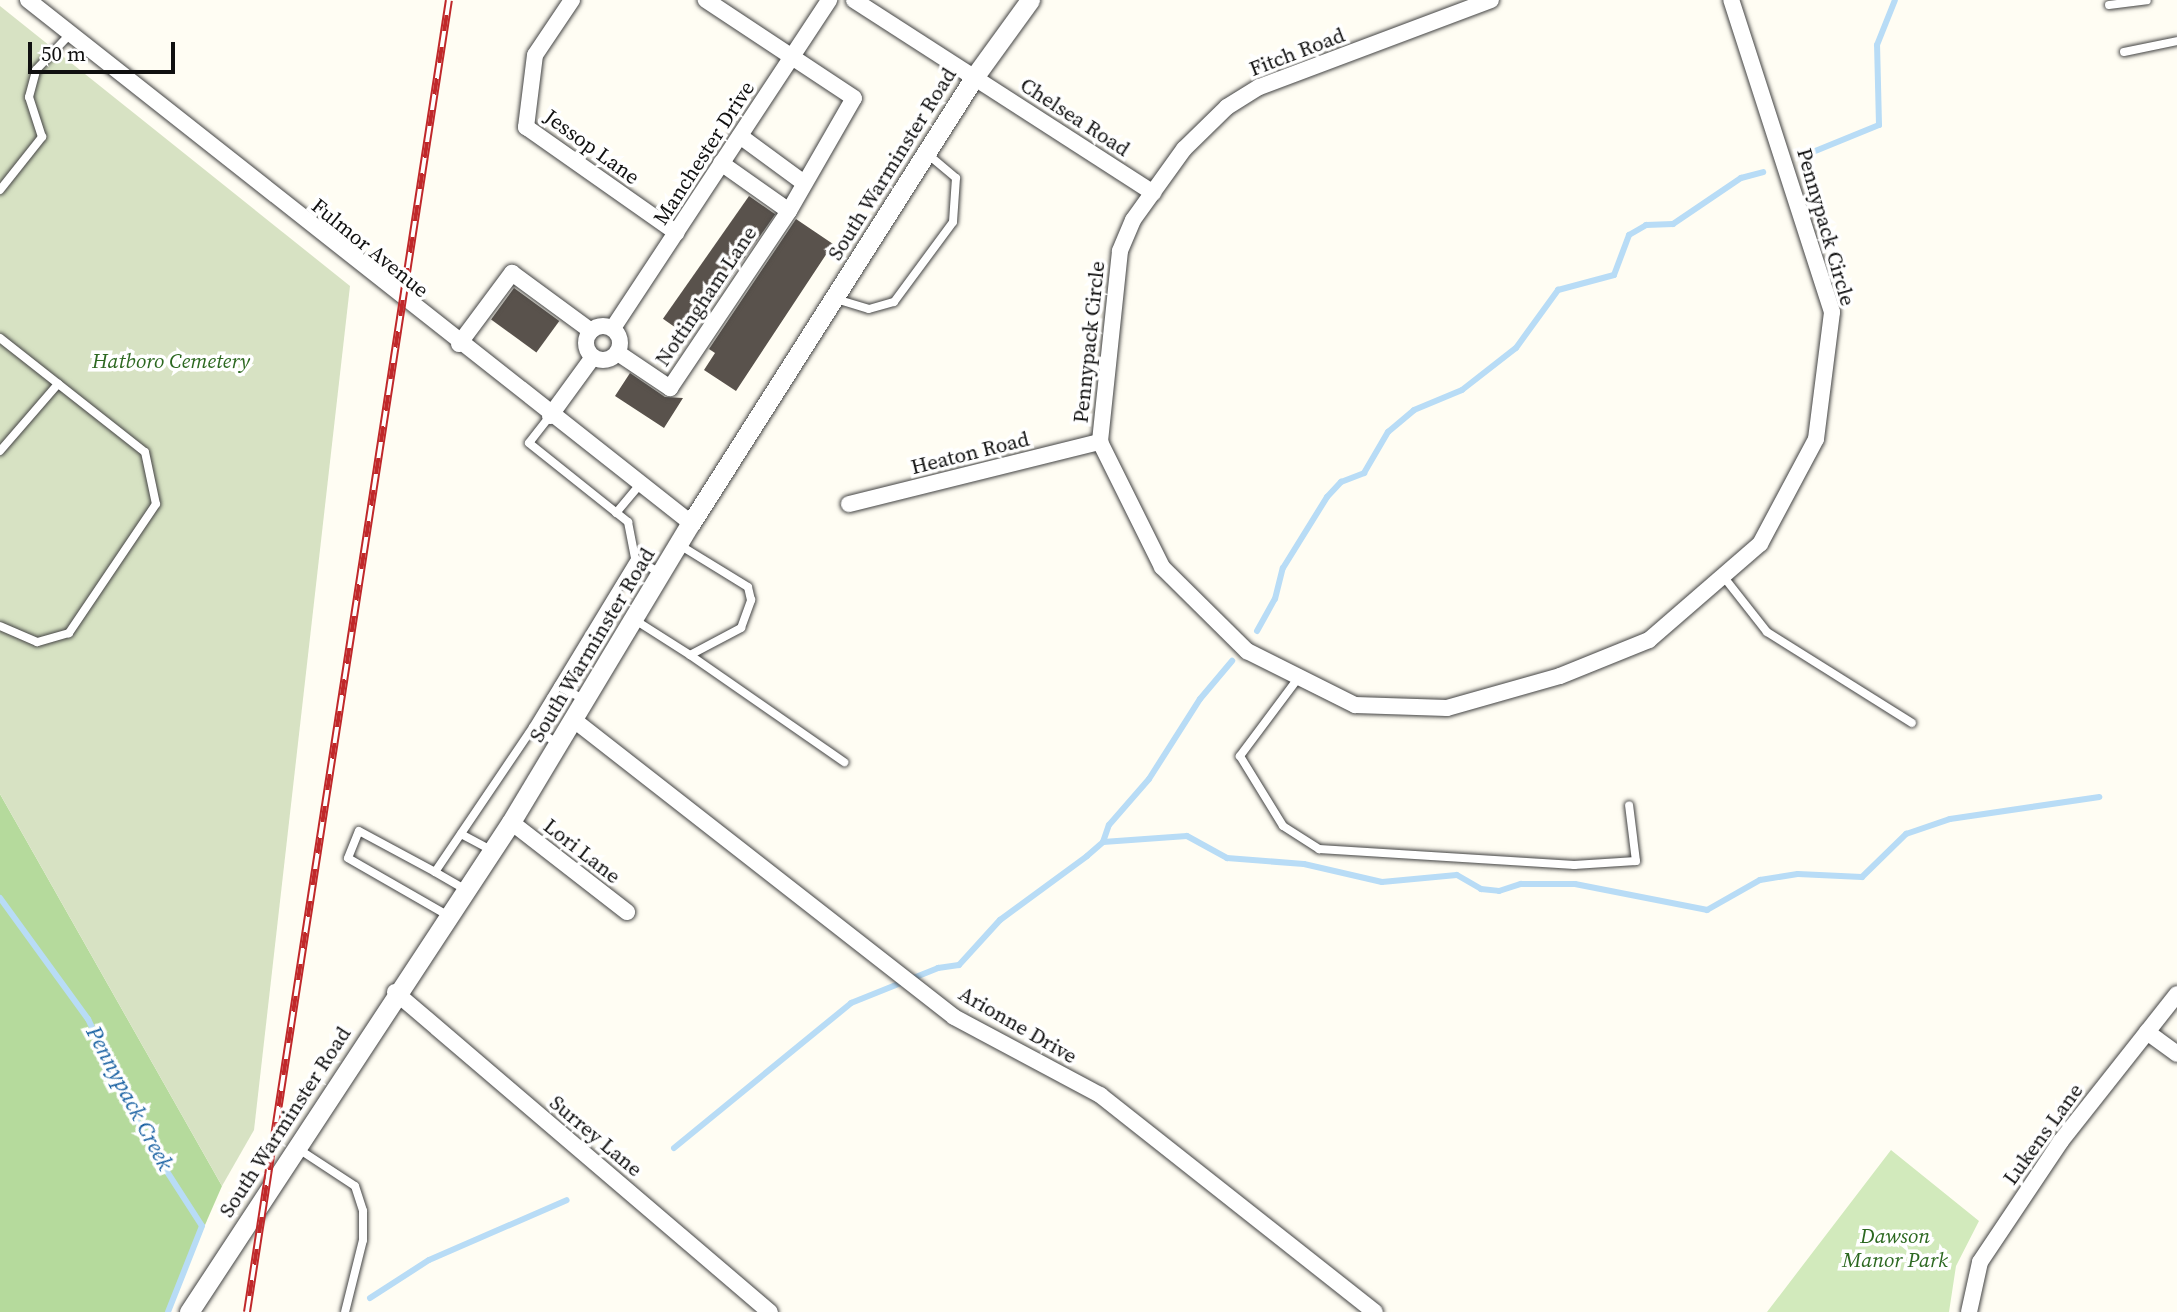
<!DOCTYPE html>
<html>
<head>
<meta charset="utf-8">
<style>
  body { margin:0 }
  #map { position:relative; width:2177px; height:1312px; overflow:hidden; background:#fffdf3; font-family:"Source Serif 4",serif }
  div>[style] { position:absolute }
  .green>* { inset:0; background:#d2eabc }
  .forest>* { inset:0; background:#b5da9c }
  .cemetery>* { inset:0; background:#d7e2c3 }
  .stream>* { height:6px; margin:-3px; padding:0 3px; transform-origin:3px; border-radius:3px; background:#b8dcf6 }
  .building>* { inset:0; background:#59524c; transform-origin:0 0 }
  .roads { filter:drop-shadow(0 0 2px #434343) drop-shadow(0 0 2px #434343) }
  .service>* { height:8px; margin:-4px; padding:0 4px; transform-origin:4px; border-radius:4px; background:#fff }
  .minor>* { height:16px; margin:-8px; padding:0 8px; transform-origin:8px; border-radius:8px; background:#fff }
  .minor>.ring { margin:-8px; padding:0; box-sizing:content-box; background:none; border:16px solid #fff; border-radius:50% }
  .tertiary>* { height:19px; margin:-9.5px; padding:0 9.5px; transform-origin:9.5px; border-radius:9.5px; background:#fff }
  .rail>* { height:8px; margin-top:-4px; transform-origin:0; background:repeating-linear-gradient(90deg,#fff 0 16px,#c0282a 0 32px); box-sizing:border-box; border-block:2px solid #c0282a }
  span { translate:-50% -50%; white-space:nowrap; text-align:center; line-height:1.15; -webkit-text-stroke:7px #fff; paint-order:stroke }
  .street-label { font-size:21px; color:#101010 }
  .park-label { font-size:21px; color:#2c6820; font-style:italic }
  .water-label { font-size:23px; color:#1961a2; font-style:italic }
  .scale { position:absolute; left:28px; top:42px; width:147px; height:32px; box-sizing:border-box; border:4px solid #101010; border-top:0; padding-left:9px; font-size:21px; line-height:24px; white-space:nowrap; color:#101010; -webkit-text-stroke:5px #fff; paint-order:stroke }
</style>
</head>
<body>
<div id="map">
  <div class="green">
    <i style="clip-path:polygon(1891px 1150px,1979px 1221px,1956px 1266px,1949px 1312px,1767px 1312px)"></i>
  </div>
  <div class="forest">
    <i style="clip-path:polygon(0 794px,222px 1186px,167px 1312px,0 1312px)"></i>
  </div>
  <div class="cemetery">
    <i style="clip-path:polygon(0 6px,350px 286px,254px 1130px,222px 1186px,0 794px)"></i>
  </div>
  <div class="stream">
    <i style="left:1803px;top:156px;width:82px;rotate:-22.2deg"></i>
    <i style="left:1879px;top:125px;width:80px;rotate:-91.4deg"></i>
    <i style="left:1877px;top:45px;width:48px;rotate:-68.2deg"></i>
    <i style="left:1257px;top:631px;width:37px;rotate:-61deg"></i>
    <i style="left:1275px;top:599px;width:32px;rotate:-76deg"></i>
    <i style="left:1283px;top:568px;width:84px;rotate:-58.2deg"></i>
    <i style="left:1327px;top:497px;width:21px;rotate:-47deg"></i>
    <i style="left:1341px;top:482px;width:25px;rotate:-21deg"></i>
    <i style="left:1364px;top:473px;width:48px;rotate:-59.7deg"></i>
    <i style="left:1388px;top:432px;width:34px;rotate:-40deg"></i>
    <i style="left:1414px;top:410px;width:52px;rotate:-22.6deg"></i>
    <i style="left:1462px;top:390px;width:68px;rotate:-37.9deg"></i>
    <i style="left:1516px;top:348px;width:72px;rotate:-54.1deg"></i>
    <i style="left:1558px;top:290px;width:58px;rotate:-15deg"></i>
    <i style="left:1614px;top:275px;width:43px;rotate:-69.4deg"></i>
    <i style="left:1629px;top:235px;width:20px;rotate:-30deg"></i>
    <i style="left:1646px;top:225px;width:27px;rotate:-2deg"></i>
    <i style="left:1673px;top:224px;width:82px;rotate:-34.1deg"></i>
    <i style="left:1741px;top:178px;width:23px;rotate:-15deg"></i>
    <i style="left:1103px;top:842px;width:84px;rotate:-4.1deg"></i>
    <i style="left:1187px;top:836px;width:46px;rotate:28.8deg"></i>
    <i style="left:1227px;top:858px;width:77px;rotate:4.5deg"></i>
    <i style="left:1304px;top:864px;width:80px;rotate:13deg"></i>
    <i style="left:1382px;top:882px;width:75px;rotate:-5.3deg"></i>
    <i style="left:1457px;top:875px;width:28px;rotate:30deg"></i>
    <i style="left:1481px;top:889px;width:18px;rotate:6deg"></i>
    <i style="left:1499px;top:891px;width:23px;rotate:-18deg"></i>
    <i style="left:1521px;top:884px;width:54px"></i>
    <i style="left:1575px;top:884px;width:135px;rotate:11.1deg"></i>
    <i style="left:1707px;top:910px;width:61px;rotate:-29.5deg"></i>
    <i style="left:1760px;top:880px;width:38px;rotate:-9deg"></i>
    <i style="left:1798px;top:874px;width:64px;rotate:2.7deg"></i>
    <i style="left:1862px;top:877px;width:62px;rotate:-44.3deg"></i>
    <i style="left:1906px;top:834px;width:46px;rotate:-18.8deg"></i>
    <i style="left:1950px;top:819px;width:151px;rotate:-8.4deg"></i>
    <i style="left:0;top:898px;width:150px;rotate:54deg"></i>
    <i style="left:88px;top:1019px;width:133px;rotate:64.2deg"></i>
    <i style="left:146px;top:1139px;width:103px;rotate:57.2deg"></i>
    <i style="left:202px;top:1226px;width:92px;rotate:111.6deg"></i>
    <i style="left:674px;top:1148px;width:229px;rotate:-39.3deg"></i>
    <i style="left:851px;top:1003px;width:94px;rotate:-21.9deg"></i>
    <i style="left:938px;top:968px;width:21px;rotate:-8deg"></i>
    <i style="left:959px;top:965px;width:61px;rotate:-47.7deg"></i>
    <i style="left:1000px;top:920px;width:108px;rotate:-36.3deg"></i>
    <i style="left:1087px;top:856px;width:21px;rotate:-41deg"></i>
    <i style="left:1103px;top:842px;width:18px;rotate:-71deg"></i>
    <i style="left:1109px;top:825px;width:61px;rotate:-49deg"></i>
    <i style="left:1149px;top:779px;width:95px;rotate:-57.5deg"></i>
    <i style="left:1200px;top:699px;width:50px;rotate:-49.9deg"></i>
    <i style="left:370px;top:1298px;width:70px;rotate:-32.8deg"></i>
    <i style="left:429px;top:1260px;width:150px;rotate:-23.5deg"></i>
  </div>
  <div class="building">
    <i style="left:749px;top:196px;width:32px;height:150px;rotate:35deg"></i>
    <i style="clip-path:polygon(796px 219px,833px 244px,736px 391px,704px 370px,715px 353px,709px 349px)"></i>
    <i style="left:514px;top:288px;width:56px;height:39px;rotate:36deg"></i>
    <i style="clip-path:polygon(630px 373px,665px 397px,683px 398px,664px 428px,615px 396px)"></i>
  </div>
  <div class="roads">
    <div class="service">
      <i style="left:2109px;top:5px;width:38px;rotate:-7deg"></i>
      <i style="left:2124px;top:52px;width:54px;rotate:-11.7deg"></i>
      <i style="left:0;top:190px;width:68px;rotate:-51.6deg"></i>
      <i style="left:42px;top:137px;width:42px;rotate:-108deg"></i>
      <i style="left:29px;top:97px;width:28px;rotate:-75deg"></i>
      <i style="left:36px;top:70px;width:50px;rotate:-46.6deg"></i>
      <i style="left:836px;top:299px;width:34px;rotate:17deg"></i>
      <i style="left:869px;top:309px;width:26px;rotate:-16deg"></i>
      <i style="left:894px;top:302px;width:99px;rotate:-53.6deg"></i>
      <i style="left:953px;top:222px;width:44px;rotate:-86.1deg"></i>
      <i style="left:956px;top:178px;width:39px;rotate:-140deg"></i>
      <i style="left:0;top:338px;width:184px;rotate:38.2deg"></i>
      <i style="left:145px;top:452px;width:53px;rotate:78.1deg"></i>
      <i style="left:156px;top:504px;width:156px;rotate:124deg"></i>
      <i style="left:69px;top:633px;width:33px;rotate:164deg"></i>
      <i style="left:37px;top:642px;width:40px;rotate:-156.6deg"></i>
      <i style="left:550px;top:416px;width:34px;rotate:128deg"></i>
      <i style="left:529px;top:443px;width:127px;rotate:38.6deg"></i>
      <i style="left:628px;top:522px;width:38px;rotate:79deg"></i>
      <i style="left:0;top:451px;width:89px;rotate:-49.1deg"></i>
      <i style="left:616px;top:513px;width:38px;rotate:-50deg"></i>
      <i style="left:1723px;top:576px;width:71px;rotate:51.8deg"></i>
      <i style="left:1767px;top:632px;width:171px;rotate:32.1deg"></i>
      <i style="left:635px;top:620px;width:65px;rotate:32.5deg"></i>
      <i style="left:690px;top:655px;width:58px;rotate:-27.9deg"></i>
      <i style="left:741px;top:628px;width:30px;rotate:-70deg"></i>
      <i style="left:751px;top:600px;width:13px;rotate:-103deg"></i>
      <i style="left:748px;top:587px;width:82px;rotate:-148.4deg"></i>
      <i style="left:690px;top:655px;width:188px;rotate:34.8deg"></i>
      <i style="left:1299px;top:677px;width:99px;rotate:126.8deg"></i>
      <i style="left:1240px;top:756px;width:82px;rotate:58.4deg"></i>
      <i style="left:1283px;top:826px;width:43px;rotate:32.6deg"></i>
      <i style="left:1319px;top:849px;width:256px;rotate:3.6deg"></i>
      <i style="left:1574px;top:865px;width:62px;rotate:-3.7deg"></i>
      <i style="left:1636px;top:861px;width:56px;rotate:-97.1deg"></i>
      <i style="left:558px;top:686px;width:29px;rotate:27deg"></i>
      <i style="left:533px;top:727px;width:29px;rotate:34deg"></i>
      <i style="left:461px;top:834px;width:34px;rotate:28deg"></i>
      <i style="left:435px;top:872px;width:34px;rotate:30deg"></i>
      <i style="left:447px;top:915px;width:114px;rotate:-150.1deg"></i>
      <i style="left:348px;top:858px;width:29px;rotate:-68deg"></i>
      <i style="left:359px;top:831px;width:86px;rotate:28.3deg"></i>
      <i style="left:435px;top:872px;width:175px;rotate:-55.9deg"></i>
      <i style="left:533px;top:727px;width:197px;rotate:-58.7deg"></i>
      <i style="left:635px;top:559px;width:29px;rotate:29deg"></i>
      <i style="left:297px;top:1148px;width:69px;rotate:33.2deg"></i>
      <i style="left:355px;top:1186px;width:26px;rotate:72deg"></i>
      <i style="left:363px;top:1211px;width:29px;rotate:90deg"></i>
      <i style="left:363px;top:1240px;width:74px;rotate:104deg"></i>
    </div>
    <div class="minor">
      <i style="left:28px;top:0;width:844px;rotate:38.27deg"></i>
      <i style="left:572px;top:0;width:66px;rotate:123.9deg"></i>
      <i style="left:535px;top:55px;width:73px;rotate:97.1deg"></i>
      <i style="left:526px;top:127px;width:184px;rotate:35.1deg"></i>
      <i style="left:854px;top:0;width:356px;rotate:32.8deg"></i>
      <i style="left:1491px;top:0;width:248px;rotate:159.4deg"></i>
      <i style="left:1259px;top:87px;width:38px;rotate:148deg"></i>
      <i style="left:1227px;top:107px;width:60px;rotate:135.7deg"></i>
      <i style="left:1184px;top:149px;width:87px;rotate:125.7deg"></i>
      <i style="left:1133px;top:220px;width:34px;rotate:113deg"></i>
      <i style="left:1120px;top:251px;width:192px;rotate:96deg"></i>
      <i style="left:1100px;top:442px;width:140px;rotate:63.6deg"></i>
      <i style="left:1162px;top:567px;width:120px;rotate:44.7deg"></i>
      <i style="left:1247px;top:651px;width:121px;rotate:26.6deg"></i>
      <i style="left:1355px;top:705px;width:92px;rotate:1.9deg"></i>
      <i style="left:1447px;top:708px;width:117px;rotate:-15.8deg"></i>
      <i style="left:1560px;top:676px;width:96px;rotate:-22deg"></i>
      <i style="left:1649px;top:640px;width:147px;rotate:-40.9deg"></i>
      <i style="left:1760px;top:544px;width:119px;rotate:-61.9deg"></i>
      <i style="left:1816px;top:439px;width:128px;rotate:-82.8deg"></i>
      <i style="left:1832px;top:312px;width:328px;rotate:-107.9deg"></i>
      <i style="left:740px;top:136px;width:79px;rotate:36.3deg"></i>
      <i style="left:721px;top:163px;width:83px;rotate:35.2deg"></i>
      <i class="ring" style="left:586px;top:326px;width:18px;height:18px"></i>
      <i style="left:613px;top:328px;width:393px;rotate:-56.6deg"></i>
      <i style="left:459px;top:344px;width:89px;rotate:-53.3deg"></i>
      <i style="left:512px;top:273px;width:98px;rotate:36.3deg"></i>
      <i style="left:618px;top:353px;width:63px;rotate:33.9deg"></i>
      <i style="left:670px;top:388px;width:213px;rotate:-56.1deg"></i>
      <i style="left:789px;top:211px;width:130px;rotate:-60.1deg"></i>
      <i style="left:854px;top:98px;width:178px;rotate:-146.5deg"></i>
      <i style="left:550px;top:416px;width:73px;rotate:-53.9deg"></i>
      <i style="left:849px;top:504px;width:259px;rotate:-13.9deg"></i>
      <i style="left:574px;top:720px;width:482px;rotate:38deg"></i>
      <i style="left:954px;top:1017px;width:166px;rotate:28.1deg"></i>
      <i style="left:1100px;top:1095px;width:350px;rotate:38.3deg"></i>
      <i style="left:511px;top:822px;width:147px;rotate:37.8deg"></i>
      <i style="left:395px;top:992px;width:493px;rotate:40.5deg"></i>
      <i style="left:2147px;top:1032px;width:37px;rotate:36deg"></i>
      <i style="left:1969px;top:1312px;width:51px;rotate:-77.6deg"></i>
      <i style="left:1980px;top:1262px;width:146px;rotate:-56.2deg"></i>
      <i style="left:2061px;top:1141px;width:187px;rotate:-51.7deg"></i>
    </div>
    <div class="tertiary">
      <i style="left:189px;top:1312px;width:586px;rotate:-56.69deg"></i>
      <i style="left:511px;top:822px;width:349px;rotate:-59deg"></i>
      <i style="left:691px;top:523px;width:530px;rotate:-57.57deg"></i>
      <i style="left:975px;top:76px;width:94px;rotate:-54.1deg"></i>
    </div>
  </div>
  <div class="rail">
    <i style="left:247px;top:1312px;width:1327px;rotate:-81.25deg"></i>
  </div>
  <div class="street-label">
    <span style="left:1297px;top:52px;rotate:-21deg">Fitch Road</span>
    <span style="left:1075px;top:117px;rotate:33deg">Chelsea Road</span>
    <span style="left:592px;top:147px;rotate:36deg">Jessop Lane</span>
    <span style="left:704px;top:153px;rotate:-57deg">Manchester Drive</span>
    <span style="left:892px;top:164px;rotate:-58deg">South Warminster Road</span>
    <span style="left:1826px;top:227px;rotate:74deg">Pennypack Circle</span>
    <span style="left:370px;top:248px;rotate:39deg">Fulmor Avenue</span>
    <span style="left:706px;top:296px;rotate:-56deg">Nottingham Lane</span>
    <span style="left:1089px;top:342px;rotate:-84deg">Pennypack Circle</span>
    <span style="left:970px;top:453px;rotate:-14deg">Heaton Road</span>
    <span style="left:592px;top:645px;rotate:-59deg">South Warminster Road</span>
    <span style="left:582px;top:851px;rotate:38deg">Lori Lane</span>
    <span style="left:1018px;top:1025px;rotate:30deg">Arionne Drive</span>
    <span style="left:285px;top:1122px;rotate:-57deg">South Warminster Road</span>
    <span style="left:2043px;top:1134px;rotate:-54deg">Lukens Lane</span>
    <span style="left:596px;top:1136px;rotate:40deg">Surrey Lane</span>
  </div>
  <div class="park-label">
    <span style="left:171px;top:361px">Hatboro Cemetery</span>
    <span style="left:1895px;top:1248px">Dawson<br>Manor Park</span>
  </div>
  <div class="water-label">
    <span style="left:130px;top:1098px;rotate:62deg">Pennypack Creek</span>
  </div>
  <div class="scale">50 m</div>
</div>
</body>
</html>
